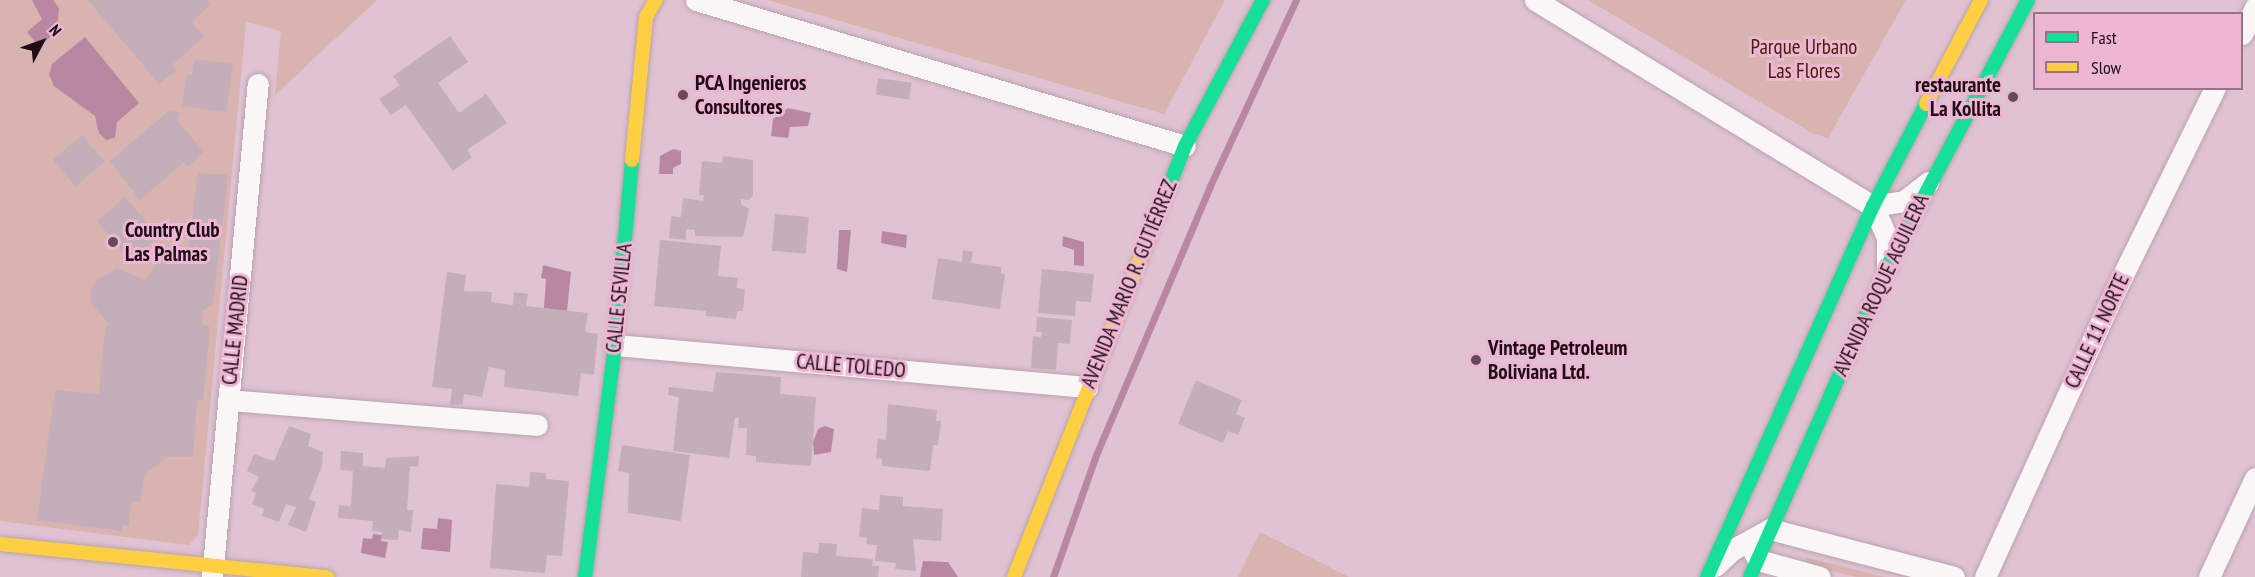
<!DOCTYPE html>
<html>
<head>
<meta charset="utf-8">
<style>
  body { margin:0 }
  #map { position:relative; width:2255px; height:577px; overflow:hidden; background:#e0c3d2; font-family:"PT Sans Narrow",sans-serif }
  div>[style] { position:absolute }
  .green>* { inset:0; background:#d8b3af }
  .water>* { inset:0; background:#ba87a2 }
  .stream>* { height:7px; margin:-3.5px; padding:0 3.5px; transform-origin:3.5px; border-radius:3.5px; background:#ba87a2 }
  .building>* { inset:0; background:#c4aeb9; transform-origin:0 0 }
  .roads { filter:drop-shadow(0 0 2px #b8a2ae) drop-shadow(0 0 2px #b8a2ae) }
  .street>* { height:21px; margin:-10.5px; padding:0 10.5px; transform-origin:10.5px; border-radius:10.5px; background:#faf6f8 }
  .fast>* { height:14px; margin:-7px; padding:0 7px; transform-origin:7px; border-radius:7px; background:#16e098 }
  .slow>* { height:14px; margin:-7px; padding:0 7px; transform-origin:7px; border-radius:7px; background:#ffcf43 }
  .dots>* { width:16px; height:16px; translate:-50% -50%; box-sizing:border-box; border:3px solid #edb6d2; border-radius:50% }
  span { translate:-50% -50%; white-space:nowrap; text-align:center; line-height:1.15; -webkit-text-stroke:6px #edb6d2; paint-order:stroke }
  .park-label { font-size:21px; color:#482009 }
  .poi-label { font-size:21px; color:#1f0c16; font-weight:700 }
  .left { translate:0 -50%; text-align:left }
  .right { translate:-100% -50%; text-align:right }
  .street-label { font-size:21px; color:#1f0c16 }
  .legend { position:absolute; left:2033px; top:12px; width:210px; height:78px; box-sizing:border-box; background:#edb6d2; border:2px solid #9b7287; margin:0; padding:8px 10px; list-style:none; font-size:18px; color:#1f0c16 }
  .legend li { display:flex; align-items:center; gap:12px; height:30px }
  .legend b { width:30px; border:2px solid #9b7287 }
  .north { position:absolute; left:12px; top:12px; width:60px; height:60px; -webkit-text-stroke:4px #edb6d2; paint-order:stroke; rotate:49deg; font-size:16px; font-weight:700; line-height:24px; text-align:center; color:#1f0c16 }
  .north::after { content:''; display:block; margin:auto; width:21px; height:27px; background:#1f0c16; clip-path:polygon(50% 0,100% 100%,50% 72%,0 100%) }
</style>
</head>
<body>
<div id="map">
  <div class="green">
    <i style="clip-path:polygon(0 0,377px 0,275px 95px,281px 31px,246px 22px,198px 535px,189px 545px,0 521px)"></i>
    <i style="clip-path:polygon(767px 0,1225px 0,1164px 114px)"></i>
    <i style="clip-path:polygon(1588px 0,1906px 0,1828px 138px,1812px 133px)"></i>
    <i style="clip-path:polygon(1260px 532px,1349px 577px,1238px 577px)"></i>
    <i style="clip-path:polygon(1805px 558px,1809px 558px,1885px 577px,1856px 577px,1810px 566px)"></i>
  </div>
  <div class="water">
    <i style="clip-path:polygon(32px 0,53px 0,59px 8px,57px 31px,39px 47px,27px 32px,42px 19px)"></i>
    <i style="clip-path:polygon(85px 37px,139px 103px,117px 122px,115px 138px,106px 140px,99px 133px,95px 116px,54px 86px,49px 75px,52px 64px)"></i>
    <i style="clip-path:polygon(788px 108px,811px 113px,808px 126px,790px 127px,788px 138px,771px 136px,773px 119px)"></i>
    <i style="clip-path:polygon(673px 149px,681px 151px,681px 164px,673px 168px,673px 174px,659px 174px,660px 156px)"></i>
    <i style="clip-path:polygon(839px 230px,851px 230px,847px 272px,837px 269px)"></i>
    <i style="clip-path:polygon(882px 231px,907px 235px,906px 248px,881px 243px)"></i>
    <i style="clip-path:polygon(1063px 236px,1084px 242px,1084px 266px,1074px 265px,1074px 250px,1062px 246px)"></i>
    <i style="clip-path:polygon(543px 265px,571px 272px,567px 311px,544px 308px,546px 279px,541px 278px)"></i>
    <i style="clip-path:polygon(825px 426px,834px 429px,831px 452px,814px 455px,813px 442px,818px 429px)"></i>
    <i style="clip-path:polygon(438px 518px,452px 520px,450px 552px,421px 549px,423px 528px,437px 529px)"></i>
    <i style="clip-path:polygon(373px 534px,382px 535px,381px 541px,388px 542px,385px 558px,361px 553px,363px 538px,372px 539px)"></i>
    <i style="clip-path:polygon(923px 561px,948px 562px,958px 577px,920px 577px)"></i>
  </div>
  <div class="stream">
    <i style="left:1053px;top:577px;width:129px;rotate:-70.6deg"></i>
    <i style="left:1096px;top:455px;width:292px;rotate:-67deg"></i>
    <i style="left:1210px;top:186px;width:205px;rotate:-65.2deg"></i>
  </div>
  <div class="building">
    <i style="clip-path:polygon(88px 0,206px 0,210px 5px,192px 22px,204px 37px,173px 64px,176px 70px,159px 84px)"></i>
    <i style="clip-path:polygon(450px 36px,468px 62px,438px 83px,459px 113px,486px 94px,507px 123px,467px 150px,472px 157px,453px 171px,406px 105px,391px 115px,379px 99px,400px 85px,393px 76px)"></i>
    <i style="clip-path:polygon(194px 59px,233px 64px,226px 112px,182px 106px,187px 74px,192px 74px)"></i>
    <i style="left:878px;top:78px;width:34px;height:17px;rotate:8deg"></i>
    <i style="clip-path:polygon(170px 110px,180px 113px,177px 120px,204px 152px,188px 167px,184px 162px,140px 200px,110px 161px)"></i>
    <i style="left:82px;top:135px;width:35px;height:38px;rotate:50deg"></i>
    <i style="clip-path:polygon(723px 156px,753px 160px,753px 195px,749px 200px,741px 199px,741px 204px,749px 209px,743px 237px,695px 236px,695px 230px,686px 229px,686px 240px,669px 238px,671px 216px,681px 217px,683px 198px,703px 201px,704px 195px,699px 195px,702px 161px,722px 163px)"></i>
    <i style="clip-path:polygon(198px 173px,228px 175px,213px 304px,202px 311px,203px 325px,210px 327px,203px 401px,197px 400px,193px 457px,167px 457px,145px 474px,140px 502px,131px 502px,129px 526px,122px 525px,122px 531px,37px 520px,55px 390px,99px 394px,105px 330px,109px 324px,91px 303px,91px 291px,97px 280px,117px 268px,145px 280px,171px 244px,187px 257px)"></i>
    <i style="left:125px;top:197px;width:52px;height:37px;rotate:49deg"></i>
    <i style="left:775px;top:214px;width:34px;height:37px;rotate:5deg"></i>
    <i style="clip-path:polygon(660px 240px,721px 246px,718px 276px,738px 278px,737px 288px,745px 289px,743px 311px,737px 311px,736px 319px,706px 316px,706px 311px,654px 306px)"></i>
    <i style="clip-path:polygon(963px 250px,973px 252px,971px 263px,1001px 267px,1001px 273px,1005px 274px,1000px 309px,932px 299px,938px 258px,962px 262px)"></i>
    <i style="clip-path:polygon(1042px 269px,1094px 274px,1091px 302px,1076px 301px,1075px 316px,1038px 313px)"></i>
    <i style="clip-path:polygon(447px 272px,466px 275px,464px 291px,492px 292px,491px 302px,513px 305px,514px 292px,528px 294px,526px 306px,588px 313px,585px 332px,598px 334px,594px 375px,581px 373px,578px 396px,504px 387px,505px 370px,489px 367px,482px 397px,464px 394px,463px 404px,450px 405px,452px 389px,432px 387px)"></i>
    <i style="clip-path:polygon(1037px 317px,1072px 320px,1070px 344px,1058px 343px,1056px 370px,1031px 368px,1033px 336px,1041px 337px,1042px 332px,1036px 332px)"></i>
    <i style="clip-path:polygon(716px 372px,781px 377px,780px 394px,816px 397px,811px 466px,756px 462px,756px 456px,746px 455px,747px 428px,738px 428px,739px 418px,735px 418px,729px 458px,673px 451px,679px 397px,668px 395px,669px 387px,713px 392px)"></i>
    <i style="clip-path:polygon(1196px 380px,1242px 400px,1236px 414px,1245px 418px,1238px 435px,1228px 431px,1223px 443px,1178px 424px)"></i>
    <i style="clip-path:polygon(888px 404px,937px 410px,936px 421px,941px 421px,938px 445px,933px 445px,930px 471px,882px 466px,882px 459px,876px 458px,878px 439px,886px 440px)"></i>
    <i style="clip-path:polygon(289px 426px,311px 434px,308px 446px,323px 452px,322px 466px,309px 499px,316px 502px,306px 532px,288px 525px,296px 507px,286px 504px,279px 522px,262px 516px,264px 509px,252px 504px,256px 493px,251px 491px,259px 477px,247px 471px,254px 454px,274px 461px)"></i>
    <i style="clip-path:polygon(622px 445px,690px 455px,681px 521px,628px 513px,629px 473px,618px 471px)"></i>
    <i style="clip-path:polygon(341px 451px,363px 453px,363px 466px,385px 468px,386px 458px,419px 456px,418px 467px,410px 466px,407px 510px,413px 510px,411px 532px,399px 530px,398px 540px,382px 539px,382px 532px,372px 531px,373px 521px,338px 518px,339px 505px,351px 506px,353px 471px,340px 470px)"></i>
    <i style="clip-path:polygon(530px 472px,546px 473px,546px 479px,569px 481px,562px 556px,547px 555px,545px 573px,490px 568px,496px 484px,529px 487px)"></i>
    <i style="clip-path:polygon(880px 495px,903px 497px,903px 506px,943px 509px,941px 541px,913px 539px,916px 571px,895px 569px,896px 563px,875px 561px,877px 545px,866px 544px,867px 538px,859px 537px,862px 508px,879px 510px)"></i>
    <i style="clip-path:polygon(819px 543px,837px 544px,836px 556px,873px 559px,872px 566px,879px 566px,878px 577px,801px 577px,803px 552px,818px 553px)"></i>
  </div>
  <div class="roads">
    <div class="street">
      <i style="left:696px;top:0;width:510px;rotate:16.62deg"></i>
      <i style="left:1535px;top:0;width:396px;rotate:31.4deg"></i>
      <i style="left:1873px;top:206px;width:34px;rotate:66deg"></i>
      <i style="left:1887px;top:237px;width:29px;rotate:90deg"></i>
      <i style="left:2242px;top:34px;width:30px;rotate:-64deg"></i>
      <i style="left:1873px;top:206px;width:31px;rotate:-9deg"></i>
      <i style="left:1904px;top:201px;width:31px;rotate:-38deg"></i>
      <i style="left:615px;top:345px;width:474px;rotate:5.1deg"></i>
      <i style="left:228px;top:400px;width:310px;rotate:4.6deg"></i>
      <i style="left:1752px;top:549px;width:13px;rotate:61deg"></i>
      <i style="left:1758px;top:560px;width:64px;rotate:15.3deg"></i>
      <i style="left:1715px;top:566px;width:23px;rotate:-43deg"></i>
      <i style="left:1732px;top:550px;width:43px;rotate:-28.9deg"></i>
      <i style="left:1770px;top:529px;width:190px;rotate:14.6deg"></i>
      <i style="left:212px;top:577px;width:495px;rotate:-84.7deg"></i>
      <i style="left:1985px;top:577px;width:312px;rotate:-65.6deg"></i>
      <i style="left:2114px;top:293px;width:229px;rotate:-63.8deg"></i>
      <i style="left:2209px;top:577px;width:109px;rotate:-65.1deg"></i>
    </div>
    <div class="fast">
      <i style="left:1164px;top:199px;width:57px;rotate:-68.4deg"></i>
      <i style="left:1185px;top:146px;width:166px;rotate:-61.9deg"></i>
      <i style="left:585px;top:577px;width:234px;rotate:-82.6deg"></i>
      <i style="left:615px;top:345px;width:186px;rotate:-84.7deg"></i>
      <i style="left:1707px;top:577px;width:406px;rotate:-65.9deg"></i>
      <i style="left:1873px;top:206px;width:115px;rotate:-62.5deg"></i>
      <i style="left:1750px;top:577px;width:350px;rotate:-66.1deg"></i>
      <i style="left:1892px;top:257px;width:291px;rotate:-62.1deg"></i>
    </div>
    <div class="slow">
      <i style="left:1926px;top:104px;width:118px;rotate:-62.1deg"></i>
      <i style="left:632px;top:160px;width:144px;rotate:-84.4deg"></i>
      <i style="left:646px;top:17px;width:20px;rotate:-60deg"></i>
      <i style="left:0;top:544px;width:329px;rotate:5.8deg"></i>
      <i style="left:1014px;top:577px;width:407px;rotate:-68.4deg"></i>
    </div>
  </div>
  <div class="dots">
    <i style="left:683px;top:95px;background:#634c58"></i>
    <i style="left:2013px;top:97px;background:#634c58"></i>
    <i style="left:113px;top:242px;background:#634c58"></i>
    <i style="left:1476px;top:360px;background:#634c58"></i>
  </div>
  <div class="park-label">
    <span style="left:1804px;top:59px">Parque Urbano<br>Las Flores</span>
  </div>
  <div class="poi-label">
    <span class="left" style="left:695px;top:95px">PCA Ingenieros<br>Consultores</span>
    <span class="right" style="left:2001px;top:97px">restaurante<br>La Kollita</span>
    <span class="left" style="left:125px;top:242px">Country Club<br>Las Palmas</span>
    <span class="left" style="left:1488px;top:360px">Vintage Petroleum<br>Boliviana Ltd.</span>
  </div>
  <div class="street-label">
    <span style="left:1129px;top:284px;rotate:-68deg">AVENIDA MARIO R. GUTIÉRREZ</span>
    <span style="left:1881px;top:285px;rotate:-65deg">AVENIDA ROQUE AGUILERA</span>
    <span style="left:619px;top:298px;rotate:-84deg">CALLE SEVILLA</span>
    <span style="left:235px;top:330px;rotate:-84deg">CALLE MADRID</span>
    <span style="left:2097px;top:331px;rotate:-65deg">CALLE 11 NORTE</span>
    <span style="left:851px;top:366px;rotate:5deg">CALLE TOLEDO</span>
  </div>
  <ul class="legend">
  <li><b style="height:8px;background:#16e098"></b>Fast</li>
  <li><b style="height:8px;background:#ffcf43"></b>Slow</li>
  </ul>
  <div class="north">N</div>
</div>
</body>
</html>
